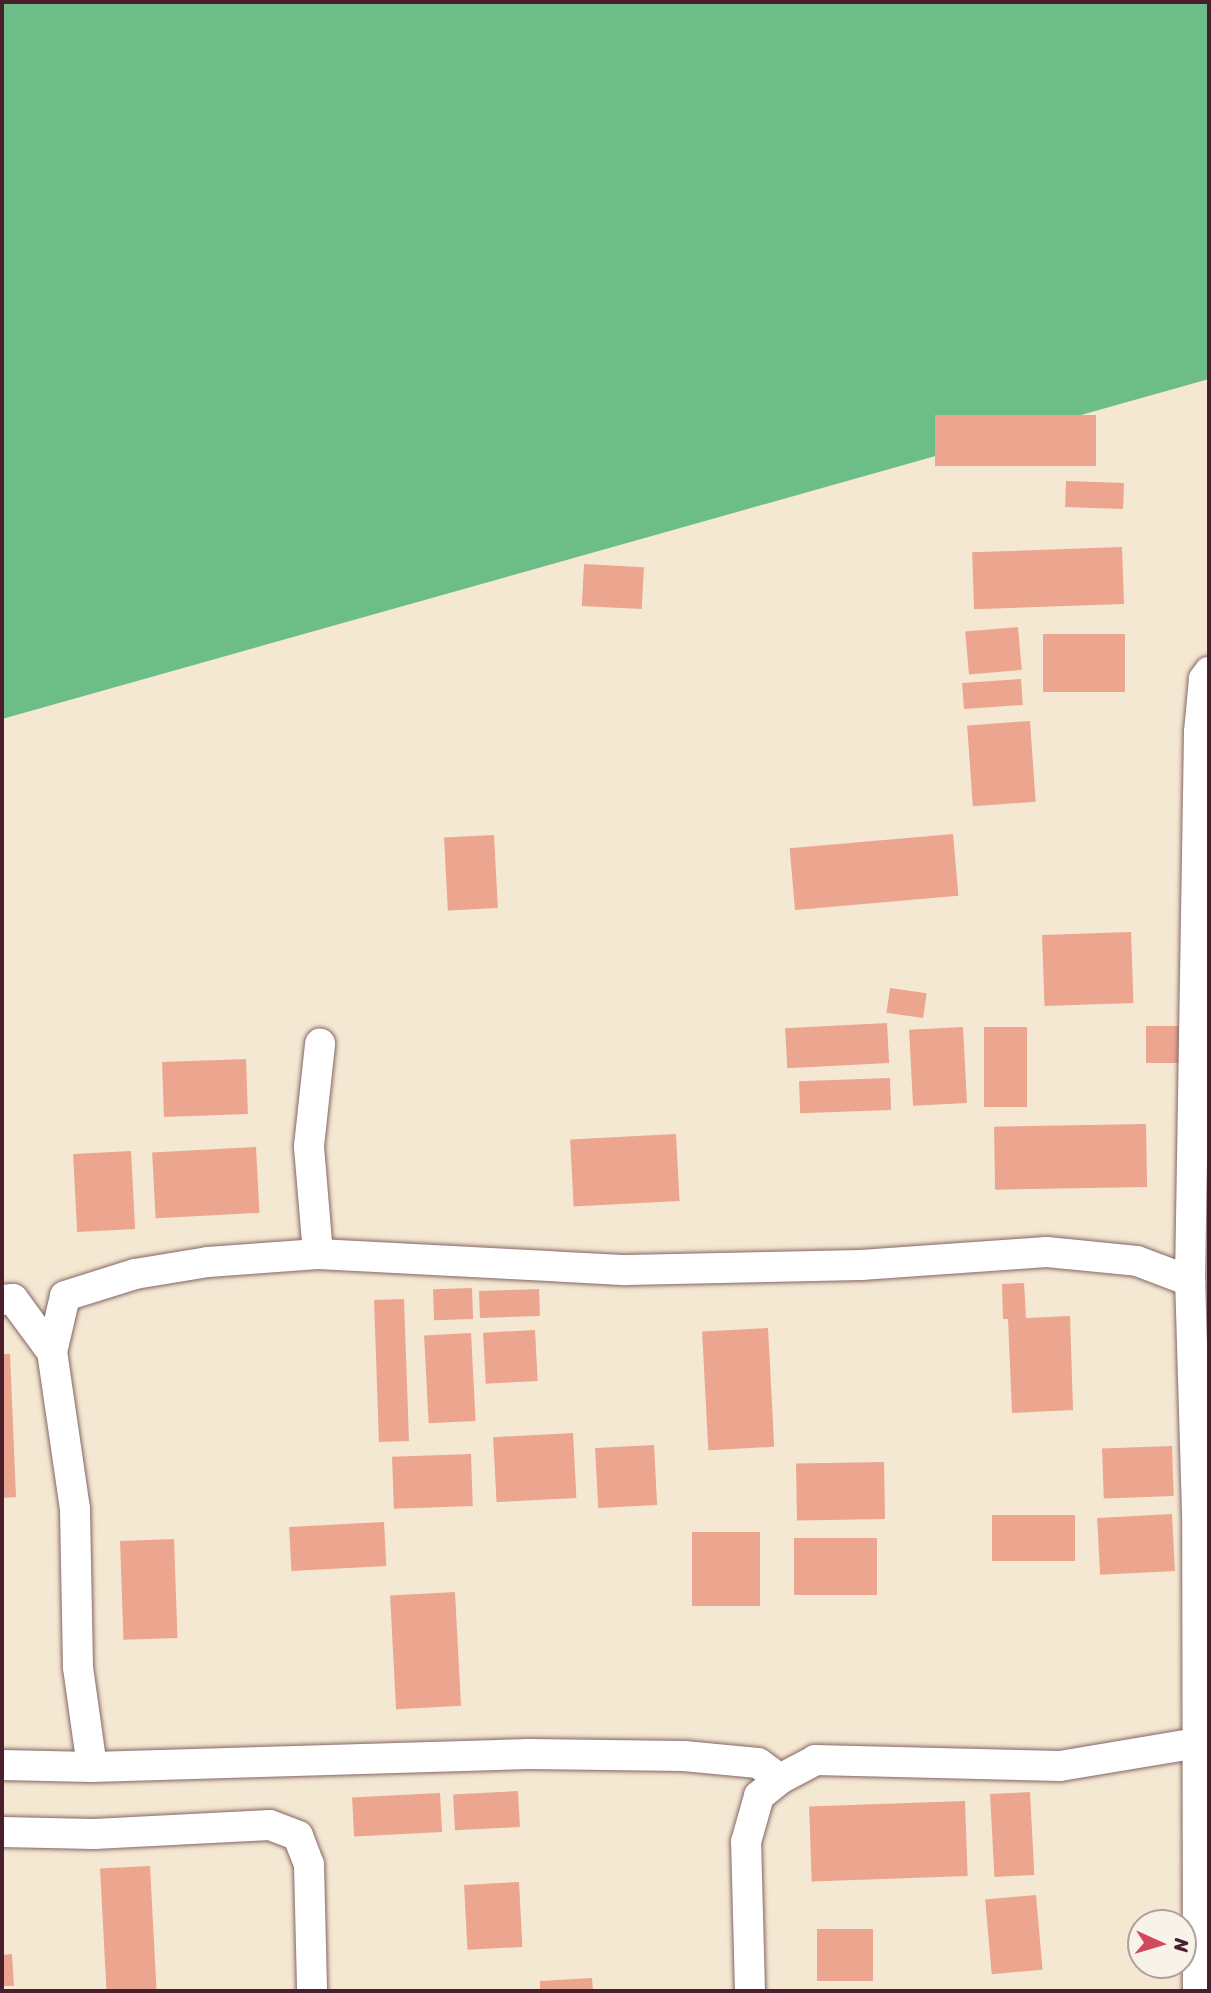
<!DOCTYPE html>
<html>
<head>
<meta charset="utf-8">
<style>
  body { margin:0 }
  #map { position:relative; width:1211px; height:1993px; overflow:hidden; background:#f4e8d2; font-family:Sriracha,sans-serif }
  div>[style] { position:absolute }
  .forest>* { inset:0; background:#6cbd88 }
  .building>* { inset:0; background:#eca58f; transform-origin:0 0 }
  .roads { filter:drop-shadow(0 0 2px #866565) drop-shadow(0 0 2px #866565) }
  .street>* { height:30px; margin:-15px; padding:0 15px; transform-origin:15px; border-radius:15px; background:#fff }
  span { translate:-50% -50%; white-space:nowrap; text-align:center; line-height:1.15; -webkit-text-stroke:5px #f7f3e8; paint-order:stroke }
  .frame { position:absolute; inset:0; border:4px solid #4a1f2b; pointer-events:none }
  .north { position:absolute; left:1127px; top:1909px; width:70px; height:70px; box-sizing:border-box; background:#f7f3e8; border:2px solid #b29e9c; border-radius:50%; rotate:94deg; font-size:19px; font-weight:700; line-height:28px; text-align:center; color:#4a1f2b }
  .north::after { content:''; display:block; margin:auto; width:24px; height:32px; background:#d1495b; clip-path:polygon(50% 0,100% 100%,50% 72%,0 100%) }
</style>
</head>
<body>
<div id="map">
  <div class="forest">
    <i style="clip-path:polygon(2px 2px,1209px 2px,1209px 379px,2px 719px)"></i>
  </div>
  <div class="building">
    <i style="left:1096px;top:415px;width:51px;height:161px;rotate:90deg"></i>
    <i style="left:1066px;top:481px;width:58px;height:26px;rotate:2deg"></i>
    <i style="left:1122px;top:547px;width:57px;height:150px;rotate:88deg"></i>
    <i style="left:584px;top:564px;width:60px;height:42px;rotate:3deg"></i>
    <i style="left:1018px;top:627px;width:43px;height:53px;rotate:85deg"></i>
    <i style="left:1043px;top:634px;width:82px;height:58px"></i>
    <i style="left:1021px;top:679px;width:26px;height:59px;rotate:86deg"></i>
    <i style="left:1030px;top:721px;width:81px;height:63px;rotate:86deg"></i>
    <i style="left:953px;top:834px;width:62px;height:164px;rotate:85deg"></i>
    <i style="left:494px;top:835px;width:73px;height:50px;rotate:87deg"></i>
    <i style="left:1131px;top:932px;width:71px;height:89px;rotate:88deg"></i>
    <i style="left:890px;top:988px;width:37px;height:25px;rotate:8deg"></i>
    <i style="left:887px;top:1023px;width:40px;height:102px;rotate:87deg"></i>
    <i style="left:1146px;top:1026px;width:34px;height:37px"></i>
    <i style="left:963px;top:1027px;width:76px;height:54px;rotate:87deg"></i>
    <i style="left:984px;top:1027px;width:43px;height:80px"></i>
    <i style="left:246px;top:1059px;width:55px;height:84px;rotate:88deg"></i>
    <i style="left:890px;top:1078px;width:32px;height:91px;rotate:88deg"></i>
    <i style="left:1146px;top:1124px;width:63px;height:152px;rotate:89deg"></i>
    <i style="left:676px;top:1134px;width:67px;height:106px;rotate:87deg"></i>
    <i style="left:256px;top:1147px;width:66px;height:104px;rotate:87deg"></i>
    <i style="left:131px;top:1151px;width:78px;height:58px;rotate:87deg"></i>
    <i style="clip-path:polygon(1024px 1283px,1026px 1318px,1070px 1316px,1073px 1410px,1012px 1413px,1008px 1319px,1003px 1319px,1002px 1284px)"></i>
    <i style="left:472px;top:1288px;width:31px;height:39px;rotate:88deg"></i>
    <i style="left:539px;top:1289px;width:27px;height:60px;rotate:88deg"></i>
    <i style="left:404px;top:1299px;width:142px;height:30px;rotate:88deg"></i>
    <i style="left:768px;top:1328px;width:119px;height:66px;rotate:87deg"></i>
    <i style="left:535px;top:1330px;width:51px;height:52px;rotate:87deg"></i>
    <i style="left:471px;top:1333px;width:88px;height:47px;rotate:87deg"></i>
    <i style="clip-path:polygon(2px 1354px,10px 1354px,16px 1497px,2px 1498px)"></i>
    <i style="left:573px;top:1433px;width:65px;height:80px;rotate:87deg"></i>
    <i style="left:654px;top:1445px;width:60px;height:59px;rotate:87deg"></i>
    <i style="left:1172px;top:1446px;width:50px;height:70px;rotate:88deg"></i>
    <i style="left:471px;top:1454px;width:52px;height:79px;rotate:88deg"></i>
    <i style="left:884px;top:1462px;width:57px;height:88px;rotate:89deg"></i>
    <i style="left:1172px;top:1514px;width:57px;height:75px;rotate:87deg"></i>
    <i style="left:992px;top:1515px;width:83px;height:46px"></i>
    <i style="left:384px;top:1522px;width:44px;height:95px;rotate:87deg"></i>
    <i style="left:692px;top:1532px;width:68px;height:74px"></i>
    <i style="left:794px;top:1538px;width:83px;height:57px"></i>
    <i style="left:174px;top:1539px;width:99px;height:54px;rotate:88deg"></i>
    <i style="left:455px;top:1592px;width:114px;height:65px;rotate:87deg"></i>
    <i style="left:518px;top:1791px;width:36px;height:65px;rotate:87deg"></i>
    <i style="left:1030px;top:1792px;width:83px;height:40px;rotate:87deg"></i>
    <i style="left:440px;top:1793px;width:39px;height:88px;rotate:87deg"></i>
    <i style="left:965px;top:1801px;width:75px;height:156px;rotate:88deg"></i>
    <i style="left:150px;top:1866px;width:125px;height:50px;rotate:87deg"></i>
    <i style="left:519px;top:1882px;width:65px;height:55px;rotate:87deg"></i>
    <i style="left:1036px;top:1895px;width:75px;height:51px;rotate:85deg"></i>
    <i style="left:817px;top:1929px;width:56px;height:52px"></i>
    <i style="clip-path:polygon(12px 1954px,14px 1986px,2px 1986px,2px 1955px)"></i>
    <i style="clip-path:polygon(592px 1978px,593px 1991px,540px 1991px,540px 1981px)"></i>
  </div>
  <div class="roads">
    <div class="street">
      <i style="left:318px;top:1254px;width:108px;rotate:-94.8deg"></i>
      <i style="left:309px;top:1146px;width:103px;rotate:-83.8deg"></i>
      <i style="left:2px;top:1300px;width:11px;rotate:-5deg"></i>
      <i style="left:13px;top:1299px;width:66px;rotate:53.7deg"></i>
      <i style="left:2px;top:1765px;width:90px;rotate:1.3deg"></i>
      <i style="left:92px;top:1767px;width:437px;rotate:-1.7deg"></i>
      <i style="left:529px;top:1754px;width:155px;rotate:0.7deg"></i>
      <i style="left:684px;top:1756px;width:74px;rotate:5.4deg"></i>
      <i style="left:758px;top:1763px;width:27px;rotate:36deg"></i>
      <i style="left:92px;top:1767px;width:101px;rotate:-98deg"></i>
      <i style="left:78px;top:1667px;width:158px;rotate:-91.1deg"></i>
      <i style="left:75px;top:1509px;width:159px;rotate:-98.3deg"></i>
      <i style="left:52px;top:1352px;width:57px;rotate:-76.9deg"></i>
      <i style="left:65px;top:1296px;width:73px;rotate:-17.4deg"></i>
      <i style="left:135px;top:1274px;width:74px;rotate:-9.3deg"></i>
      <i style="left:208px;top:1262px;width:110px;rotate:-4.2deg"></i>
      <i style="left:318px;top:1254px;width:309px;rotate:3deg"></i>
      <i style="left:627px;top:1270px;width:234px;rotate:-1.2deg"></i>
      <i style="left:861px;top:1265px;width:186px;rotate:-4deg"></i>
      <i style="left:1047px;top:1252px;width:90px;rotate:5.7deg"></i>
      <i style="left:1137px;top:1261px;width:57px;rotate:20.7deg"></i>
      <i style="left:2px;top:1832px;width:92px;rotate:1.2deg"></i>
      <i style="left:94px;top:1834px;width:176px;rotate:-2.9deg"></i>
      <i style="left:270px;top:1825px;width:30px;rotate:21deg"></i>
      <i style="left:298px;top:1836px;width:31px;rotate:69deg"></i>
      <i style="left:309px;top:1865px;width:126px;rotate:88.6deg"></i>
      <i style="left:750px;top:1991px;width:149px;rotate:-91.5deg"></i>
      <i style="left:746px;top:1842px;width:48px;rotate:-74.2deg"></i>
      <i style="left:759px;top:1796px;width:27px;rotate:-39deg"></i>
      <i style="left:780px;top:1779px;width:40px;rotate:-28deg"></i>
      <i style="left:815px;top:1760px;width:245px;rotate:1.4deg"></i>
      <i style="left:1060px;top:1766px;width:140px;rotate:-9.5deg"></i>
      <i style="left:1198px;top:1991px;width:478px;rotate:-90.1deg"></i>
      <i style="left:1197px;top:1513px;width:232px;rotate:-91.7deg"></i>
      <i style="left:1190px;top:1281px;width:549px;rotate:-89.06deg"></i>
      <i style="left:1199px;top:732px;width:53px;rotate:-84.6deg"></i>
      <i style="left:1204px;top:679px;width:9px;rotate:-54deg"></i>
    </div>
  </div>
  <div class="frame"></div>
  <div class="north">N</div>
</div>
</body>
</html>
